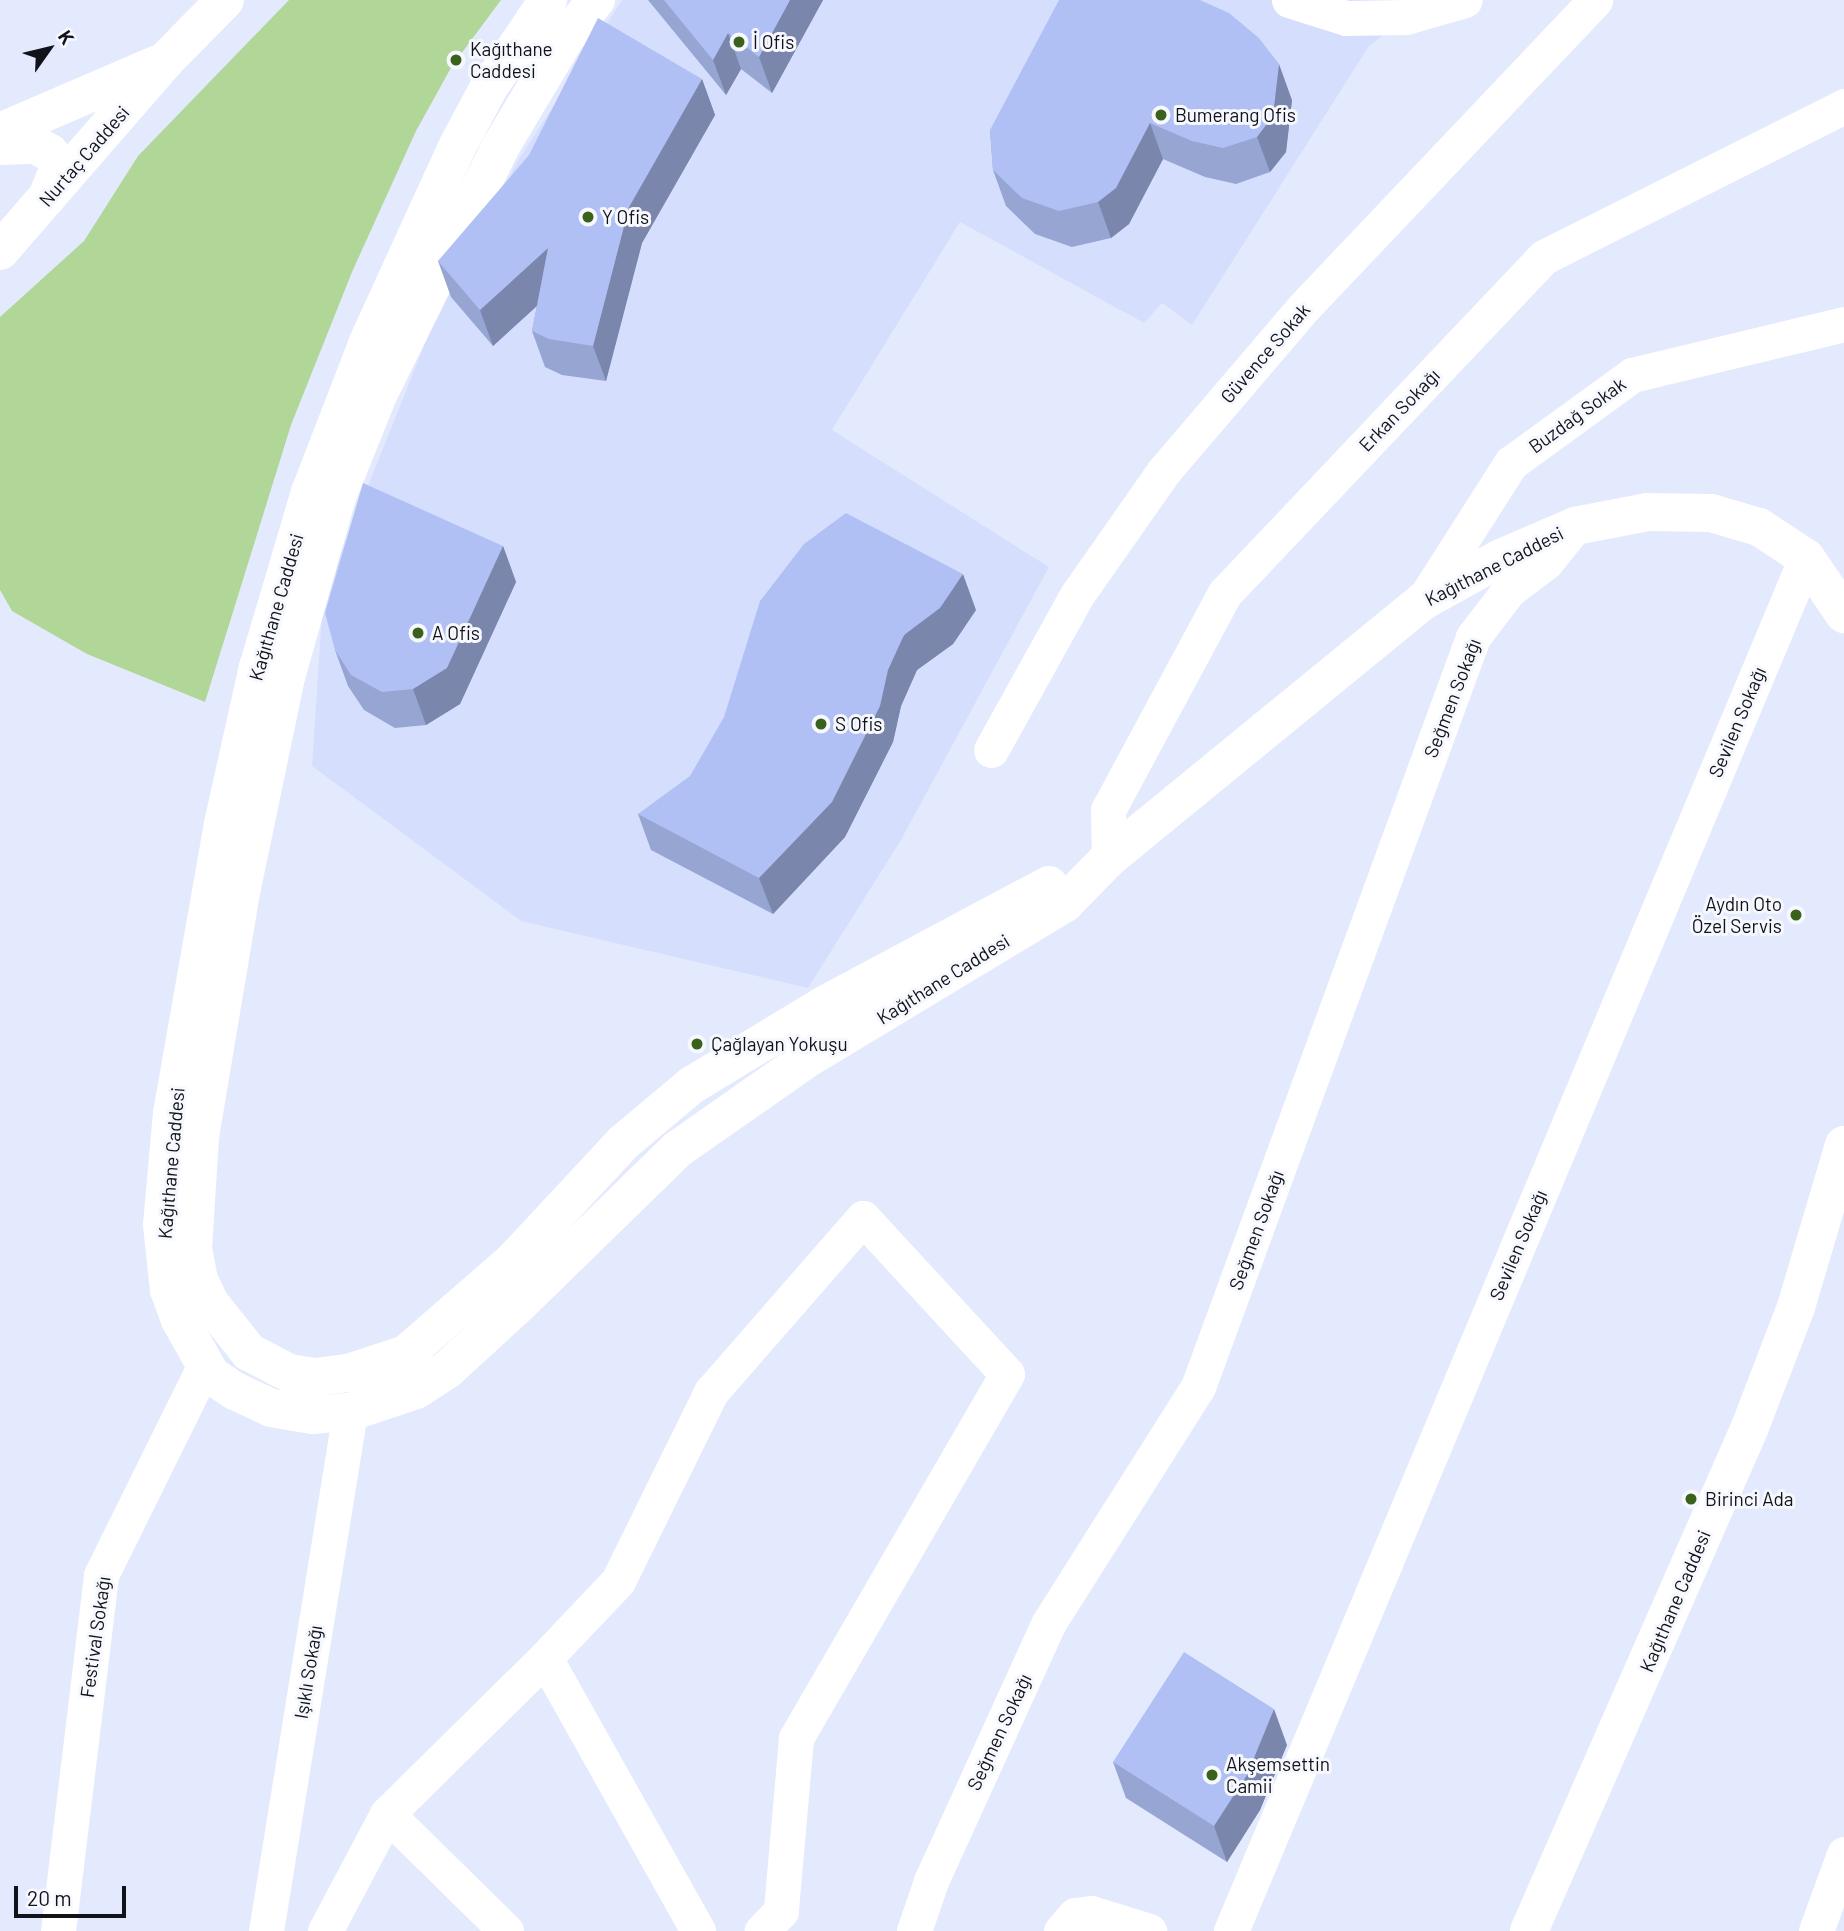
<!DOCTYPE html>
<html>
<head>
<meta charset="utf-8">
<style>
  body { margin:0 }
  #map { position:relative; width:1844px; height:1931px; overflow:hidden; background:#e4eafd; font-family:Barlow,sans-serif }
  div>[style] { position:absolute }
  .built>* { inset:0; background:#d5dffd }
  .green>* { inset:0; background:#b0d797 }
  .street>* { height:35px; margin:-17.5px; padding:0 17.5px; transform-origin:17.5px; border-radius:17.5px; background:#fff }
  .secondary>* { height:38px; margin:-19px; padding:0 19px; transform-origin:19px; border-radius:19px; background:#fff }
  .wall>* { inset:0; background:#97a5d3 }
  .shaded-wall>* { inset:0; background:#7b86ac }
  .building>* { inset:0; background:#b0c0f5 }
  .dots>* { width:19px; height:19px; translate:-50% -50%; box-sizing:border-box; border:4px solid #f6f8fd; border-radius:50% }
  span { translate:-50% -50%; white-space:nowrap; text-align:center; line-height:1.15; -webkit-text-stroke:6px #f6f8fd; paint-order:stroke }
  .poi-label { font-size:19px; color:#10131a }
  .left { translate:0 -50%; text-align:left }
  .right { translate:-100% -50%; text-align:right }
  .street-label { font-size:19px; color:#10131a }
  .north { position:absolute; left:14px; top:14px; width:70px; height:70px; -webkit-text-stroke:5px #f6f8fd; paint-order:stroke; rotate:56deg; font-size:19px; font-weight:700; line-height:28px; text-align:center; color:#10131a }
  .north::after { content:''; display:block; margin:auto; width:24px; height:32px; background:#10131a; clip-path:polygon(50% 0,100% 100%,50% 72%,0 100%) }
  .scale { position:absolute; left:14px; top:1886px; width:112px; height:32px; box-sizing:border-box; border:4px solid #10131a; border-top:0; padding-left:9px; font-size:21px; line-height:24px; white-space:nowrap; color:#10131a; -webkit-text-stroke:5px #f6f8fd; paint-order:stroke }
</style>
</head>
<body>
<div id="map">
  <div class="built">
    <i style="clip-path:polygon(622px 0,1430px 0,1369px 46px,1192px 325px,1162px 303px,1144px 323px,960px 222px,832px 430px,1049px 567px,901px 840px,808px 988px,521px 921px,312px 766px,323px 598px,440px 306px,519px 159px)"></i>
  </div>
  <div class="green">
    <i style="clip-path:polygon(289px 0,501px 0,452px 66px,416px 131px,352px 272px,291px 425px,205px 702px,87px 654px,12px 611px,0 590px,0 317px,84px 241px,138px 156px)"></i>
  </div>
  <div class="street">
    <i style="left:1289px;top:0;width:60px;rotate:17.5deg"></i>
    <i style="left:1346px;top:18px;width:60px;rotate:-1deg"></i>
    <i style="left:1406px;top:17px;width:61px;rotate:-16.1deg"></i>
    <i style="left:1423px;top:601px;width:164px;rotate:-57.5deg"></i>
    <i style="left:1511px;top:463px;width:150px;rotate:-36deg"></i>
    <i style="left:1632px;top:375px;width:218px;rotate:-13.5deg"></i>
    <i style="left:991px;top:750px;width:177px;rotate:-61deg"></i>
    <i style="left:1077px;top:595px;width:150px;rotate:-55deg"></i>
    <i style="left:1163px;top:472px;width:217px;rotate:-49.5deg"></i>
    <i style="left:1304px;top:307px;width:423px;rotate:-46.5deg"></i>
    <i style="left:1109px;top:858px;width:48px;rotate:-91.2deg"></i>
    <i style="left:1108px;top:810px;width:247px;rotate:-61.7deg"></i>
    <i style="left:1225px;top:593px;width:463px;rotate:-46.5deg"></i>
    <i style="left:1544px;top:257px;width:336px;rotate:-26.7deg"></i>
    <i style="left:545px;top:1658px;width:106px;rotate:-46.5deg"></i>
    <i style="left:618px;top:1581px;width:211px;rotate:-63.8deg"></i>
    <i style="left:711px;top:1392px;width:231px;rotate:-48.9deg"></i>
    <i style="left:863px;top:1218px;width:212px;rotate:47.3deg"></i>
    <i style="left:1007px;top:1374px;width:421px;rotate:120.1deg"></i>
    <i style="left:796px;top:1738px;width:174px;rotate:95deg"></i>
    <i style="left:781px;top:1911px;width:28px;rotate:134deg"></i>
    <i style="left:387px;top:1814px;width:167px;rotate:44.5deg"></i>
    <i style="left:58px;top:1931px;width:359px;rotate:-83.1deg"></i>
    <i style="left:101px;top:1575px;width:234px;rotate:-63.7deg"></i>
    <i style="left:266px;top:1931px;width:526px;rotate:-80.81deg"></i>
    <i style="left:325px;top:1931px;width:132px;rotate:-62.1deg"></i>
    <i style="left:387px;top:1814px;width:222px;rotate:-44.6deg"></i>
    <i style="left:545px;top:1658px;width:313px;rotate:60.7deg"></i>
    <i style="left:914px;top:1931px;width:53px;rotate:-71.2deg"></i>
    <i style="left:931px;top:1881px;width:282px;rotate:-65.5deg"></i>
    <i style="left:1048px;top:1624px;width:280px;rotate:-57.7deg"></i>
    <i style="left:1198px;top:1387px;width:799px;rotate:-69.86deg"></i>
    <i style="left:1473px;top:637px;width:59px;rotate:-52.5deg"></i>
    <i style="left:1509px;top:590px;width:46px;rotate:-37.1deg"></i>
    <i style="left:1546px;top:562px;width:46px;rotate:-51.1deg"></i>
    <i style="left:1061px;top:1931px;width:21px;rotate:-49deg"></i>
    <i style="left:1075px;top:1915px;width:16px;rotate:-7deg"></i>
    <i style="left:1091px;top:1913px;width:61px;rotate:17.2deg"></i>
    <i style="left:1231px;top:1931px;width:1489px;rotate:-67.28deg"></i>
    <i style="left:1816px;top:1931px;width:82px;rotate:-70deg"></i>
  </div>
  <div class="secondary">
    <i style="left:548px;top:0;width:105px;rotate:124.1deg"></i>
    <i style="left:489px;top:87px;width:66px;rotate:118.1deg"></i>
    <i style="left:458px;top:145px;width:217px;rotate:114.6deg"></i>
    <i style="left:368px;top:342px;width:161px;rotate:111.1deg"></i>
    <i style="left:310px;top:492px;width:183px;rotate:106.5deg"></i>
    <i style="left:258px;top:667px;width:161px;rotate:102.6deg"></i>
    <i style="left:223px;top:824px;width:293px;rotate:100deg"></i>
    <i style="left:172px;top:1113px;width:112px;rotate:95.1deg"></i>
    <i style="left:162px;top:1225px;width:65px;rotate:83.9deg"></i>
    <i style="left:169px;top:1290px;width:32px;rotate:70deg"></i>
    <i style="left:180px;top:1320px;width:63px;rotate:60.6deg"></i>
    <i style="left:211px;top:1375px;width:29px;rotate:34deg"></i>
    <i style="left:235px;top:1391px;width:40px;rotate:25deg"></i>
    <i style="left:271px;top:1408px;width:42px;rotate:9.7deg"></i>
    <i style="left:312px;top:1415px;width:38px;rotate:-5deg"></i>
    <i style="left:350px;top:1412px;width:70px;rotate:-18.4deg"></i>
    <i style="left:416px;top:1390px;width:38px;rotate:-33deg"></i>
    <i style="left:448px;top:1369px;width:98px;rotate:-42.5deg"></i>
    <i style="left:520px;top:1303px;width:221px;rotate:-44.3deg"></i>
    <i style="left:678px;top:1149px;width:155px;rotate:-35deg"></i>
    <i style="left:805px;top:1060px;width:304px;rotate:-31.1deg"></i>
    <i style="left:1065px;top:903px;width:63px;rotate:-45.6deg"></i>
    <i style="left:1109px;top:858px;width:406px;rotate:-39.3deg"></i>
    <i style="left:1423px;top:601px;width:89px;rotate:-28.9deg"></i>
    <i style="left:1501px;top:558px;width:81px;rotate:-23.4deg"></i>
    <i style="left:1575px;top:526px;width:74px;rotate:-10.9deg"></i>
    <i style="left:1648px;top:512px;width:63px;rotate:0.9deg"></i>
    <i style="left:1711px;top:513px;width:50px;rotate:16.3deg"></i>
    <i style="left:1759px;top:527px;width:56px;rotate:33.4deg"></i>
    <i style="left:1806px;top:558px;width:68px;rotate:55.8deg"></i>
    <i style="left:596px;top:0;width:50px;rotate:128.5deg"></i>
    <i style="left:565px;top:39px;width:125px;rotate:120.9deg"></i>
    <i style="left:501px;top:146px;width:278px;rotate:116.3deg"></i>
    <i style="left:378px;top:395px;width:110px;rotate:111.9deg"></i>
    <i style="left:337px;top:497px;width:187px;rotate:105.8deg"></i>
    <i style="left:286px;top:677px;width:220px;rotate:101.8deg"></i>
    <i style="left:241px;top:892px;width:248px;rotate:99.5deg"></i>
    <i style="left:200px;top:1137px;width:112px;rotate:93.6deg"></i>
    <i style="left:193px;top:1249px;width:32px;rotate:79deg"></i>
    <i style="left:199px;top:1280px;width:25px;rotate:64deg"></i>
    <i style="left:210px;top:1303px;width:63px;rotate:51.5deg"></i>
    <i style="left:249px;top:1352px;width:45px;rotate:27.7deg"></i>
    <i style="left:289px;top:1373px;width:26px;rotate:9deg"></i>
    <i style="left:315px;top:1377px;width:33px;rotate:-7deg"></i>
    <i style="left:348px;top:1373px;width:61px;rotate:-18.1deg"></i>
    <i style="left:406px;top:1354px;width:140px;rotate:-41deg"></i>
    <i style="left:512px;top:1262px;width:164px;rotate:-47deg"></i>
    <i style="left:624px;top:1142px;width:89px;rotate:-40deg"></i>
    <i style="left:692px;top:1085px;width:154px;rotate:-31.2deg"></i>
    <i style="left:824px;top:1005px;width:255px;rotate:-28.1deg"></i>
    <i style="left:0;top:132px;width:172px;rotate:-23.3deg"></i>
    <i style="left:0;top:146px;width:36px;rotate:-2deg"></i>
    <i style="left:36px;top:145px;width:16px;rotate:30deg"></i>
    <i style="left:50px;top:153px;width:16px;rotate:50deg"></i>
    <i style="left:60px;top:165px;width:35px;rotate:112deg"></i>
    <i style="left:0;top:251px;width:253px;rotate:-49deg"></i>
    <i style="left:166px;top:60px;width:84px;rotate:-45.5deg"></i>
    <i style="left:1529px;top:1931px;width:550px;rotate:-66.32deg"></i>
    <i style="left:1750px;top:1427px;width:129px;rotate:-69deg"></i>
    <i style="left:1796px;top:1307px;width:169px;rotate:-73.5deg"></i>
  </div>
  <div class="wall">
    <i style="clip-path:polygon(648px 0,823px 0,772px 93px,741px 69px,726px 95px)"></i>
    <i style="clip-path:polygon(702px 79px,715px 115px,642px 243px,606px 381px,562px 375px,545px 367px,532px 331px,537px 306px,493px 346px,451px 297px,438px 261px)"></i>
    <i style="clip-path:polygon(1292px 100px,1286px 152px,1270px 172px,1236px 184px,1205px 177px,1163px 159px,1129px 224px,1111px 238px,1072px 247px,1035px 234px,1006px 206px,993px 170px,990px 130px)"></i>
    <i style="clip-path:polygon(503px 546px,516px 582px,460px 704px,426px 725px,395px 728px,364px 710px,348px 686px,335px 650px)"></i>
    <i style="clip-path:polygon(976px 610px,953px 644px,917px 670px,901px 706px,893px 742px,845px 837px,773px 914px,651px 850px,638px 814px)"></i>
    <i style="clip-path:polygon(1287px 1745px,1260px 1810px,1227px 1862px,1126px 1798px,1113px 1762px)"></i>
  </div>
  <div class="shaded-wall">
    <i style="clip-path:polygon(790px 0,823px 0,772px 93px,759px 57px)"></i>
    <i style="clip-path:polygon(728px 33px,741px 69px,726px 95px,713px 60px)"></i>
    <i style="clip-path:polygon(1279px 64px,1292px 100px,1286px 152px,1270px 172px,1257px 137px)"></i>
    <i style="clip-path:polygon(702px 79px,715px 115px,642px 243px,606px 381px,593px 346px,629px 207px)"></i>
    <i style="clip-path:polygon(1150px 123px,1163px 159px,1129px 224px,1111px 238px,1098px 202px)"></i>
    <i style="clip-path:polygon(548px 248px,561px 284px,493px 346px,480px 310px)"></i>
    <i style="clip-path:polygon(503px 546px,516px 582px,460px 704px,426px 725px,413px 689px)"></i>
    <i style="clip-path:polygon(963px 574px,976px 610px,953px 644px,917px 670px,901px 706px,893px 742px,845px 837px,773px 914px,759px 878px,904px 635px)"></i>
    <i style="clip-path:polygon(1274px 1709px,1287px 1745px,1260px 1810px,1227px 1862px,1214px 1826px)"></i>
  </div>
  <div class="building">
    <i style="clip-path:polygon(664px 0,790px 0,759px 57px,728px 33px,713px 60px)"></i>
    <i style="clip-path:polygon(1059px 0,1200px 0,1229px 13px,1259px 38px,1279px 64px,1273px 116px,1257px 137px,1223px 148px,1192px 141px,1150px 123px,1116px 188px,1098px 202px,1059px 211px,1022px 198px,993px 170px,990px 130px)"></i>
    <i style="clip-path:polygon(598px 18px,702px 79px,629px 207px,593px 346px,549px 339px,532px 331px,548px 248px,480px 310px,438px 261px,529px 155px)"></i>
    <i style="clip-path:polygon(363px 483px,503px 546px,447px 668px,413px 689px,382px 692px,351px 675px,335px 650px,325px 613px)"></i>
    <i style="clip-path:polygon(846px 513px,963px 574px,940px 608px,904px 635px,888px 670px,880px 706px,832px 802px,759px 878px,638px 814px,690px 776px,724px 717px,760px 601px,804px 544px)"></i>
    <i style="clip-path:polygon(1184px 1652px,1274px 1709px,1247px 1775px,1214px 1826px,1113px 1762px)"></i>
  </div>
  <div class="dots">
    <i style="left:739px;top:42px;background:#3b621c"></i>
    <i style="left:456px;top:60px;background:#3b621c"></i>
    <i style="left:1161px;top:115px;background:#3b621c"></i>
    <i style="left:588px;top:217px;background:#3b621c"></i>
    <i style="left:418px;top:633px;background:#3b621c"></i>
    <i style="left:821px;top:724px;background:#3b621c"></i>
    <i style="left:1796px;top:915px;background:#3b621c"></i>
    <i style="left:697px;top:1044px;background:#3b621c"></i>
    <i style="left:1691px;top:1499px;background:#3b621c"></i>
    <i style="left:1212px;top:1775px;background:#3b621c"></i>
  </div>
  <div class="poi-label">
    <span class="left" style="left:753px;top:42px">İ Ofis</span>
    <span class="left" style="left:470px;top:60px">Kağıthane<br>Caddesi</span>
    <span class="left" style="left:1175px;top:115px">Bumerang Ofis</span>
    <span class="left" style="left:602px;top:217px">Y Ofis</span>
    <span class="left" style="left:432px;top:633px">A Ofis</span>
    <span class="left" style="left:835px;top:724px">S Ofis</span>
    <span class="right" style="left:1782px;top:915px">Aydın Oto<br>Özel Servis</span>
    <span class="left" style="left:711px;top:1044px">Çağlayan Yokuşu</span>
    <span class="left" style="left:1705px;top:1499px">Birinci Ada</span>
    <span class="left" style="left:1226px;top:1775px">Akşemsettin<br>Camii</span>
  </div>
  <div class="street-label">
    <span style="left:84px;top:156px;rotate:-49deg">Nurtaç Caddesi</span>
    <span style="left:1265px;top:353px;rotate:-49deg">Güvence Sokak</span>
    <span style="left:1399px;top:410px;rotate:-46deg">Erkan Sokağı</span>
    <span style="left:1577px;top:415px;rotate:-36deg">Buzdağ Sokak</span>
    <span style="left:1494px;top:566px;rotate:-27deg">Kağıthane Caddesi</span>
    <span style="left:276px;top:607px;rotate:-74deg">Kağıthane Caddesi</span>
    <span style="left:1452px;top:698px;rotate:-69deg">Seğmen Sokağı</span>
    <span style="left:1737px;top:722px;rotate:-67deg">Sevilen Sokağı</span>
    <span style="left:943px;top:979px;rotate:-32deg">Kağıthane Caddesi</span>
    <span style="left:171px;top:1163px;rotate:-85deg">Kağıthane Caddesi</span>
    <span style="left:1256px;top:1230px;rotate:-70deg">Seğmen Sokağı</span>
    <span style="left:1518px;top:1245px;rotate:-67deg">Sevilen Sokağı</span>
    <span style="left:1675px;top:1601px;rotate:-67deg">Kağıthane Caddesi</span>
    <span style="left:95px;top:1637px;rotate:-82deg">Festival Sokağı</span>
    <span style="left:308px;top:1672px;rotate:-81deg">Işıklı Sokağı</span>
    <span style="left:999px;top:1732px;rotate:-65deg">Seğmen Sokağı</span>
  </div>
  <div class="north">K</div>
  <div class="scale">20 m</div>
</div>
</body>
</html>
